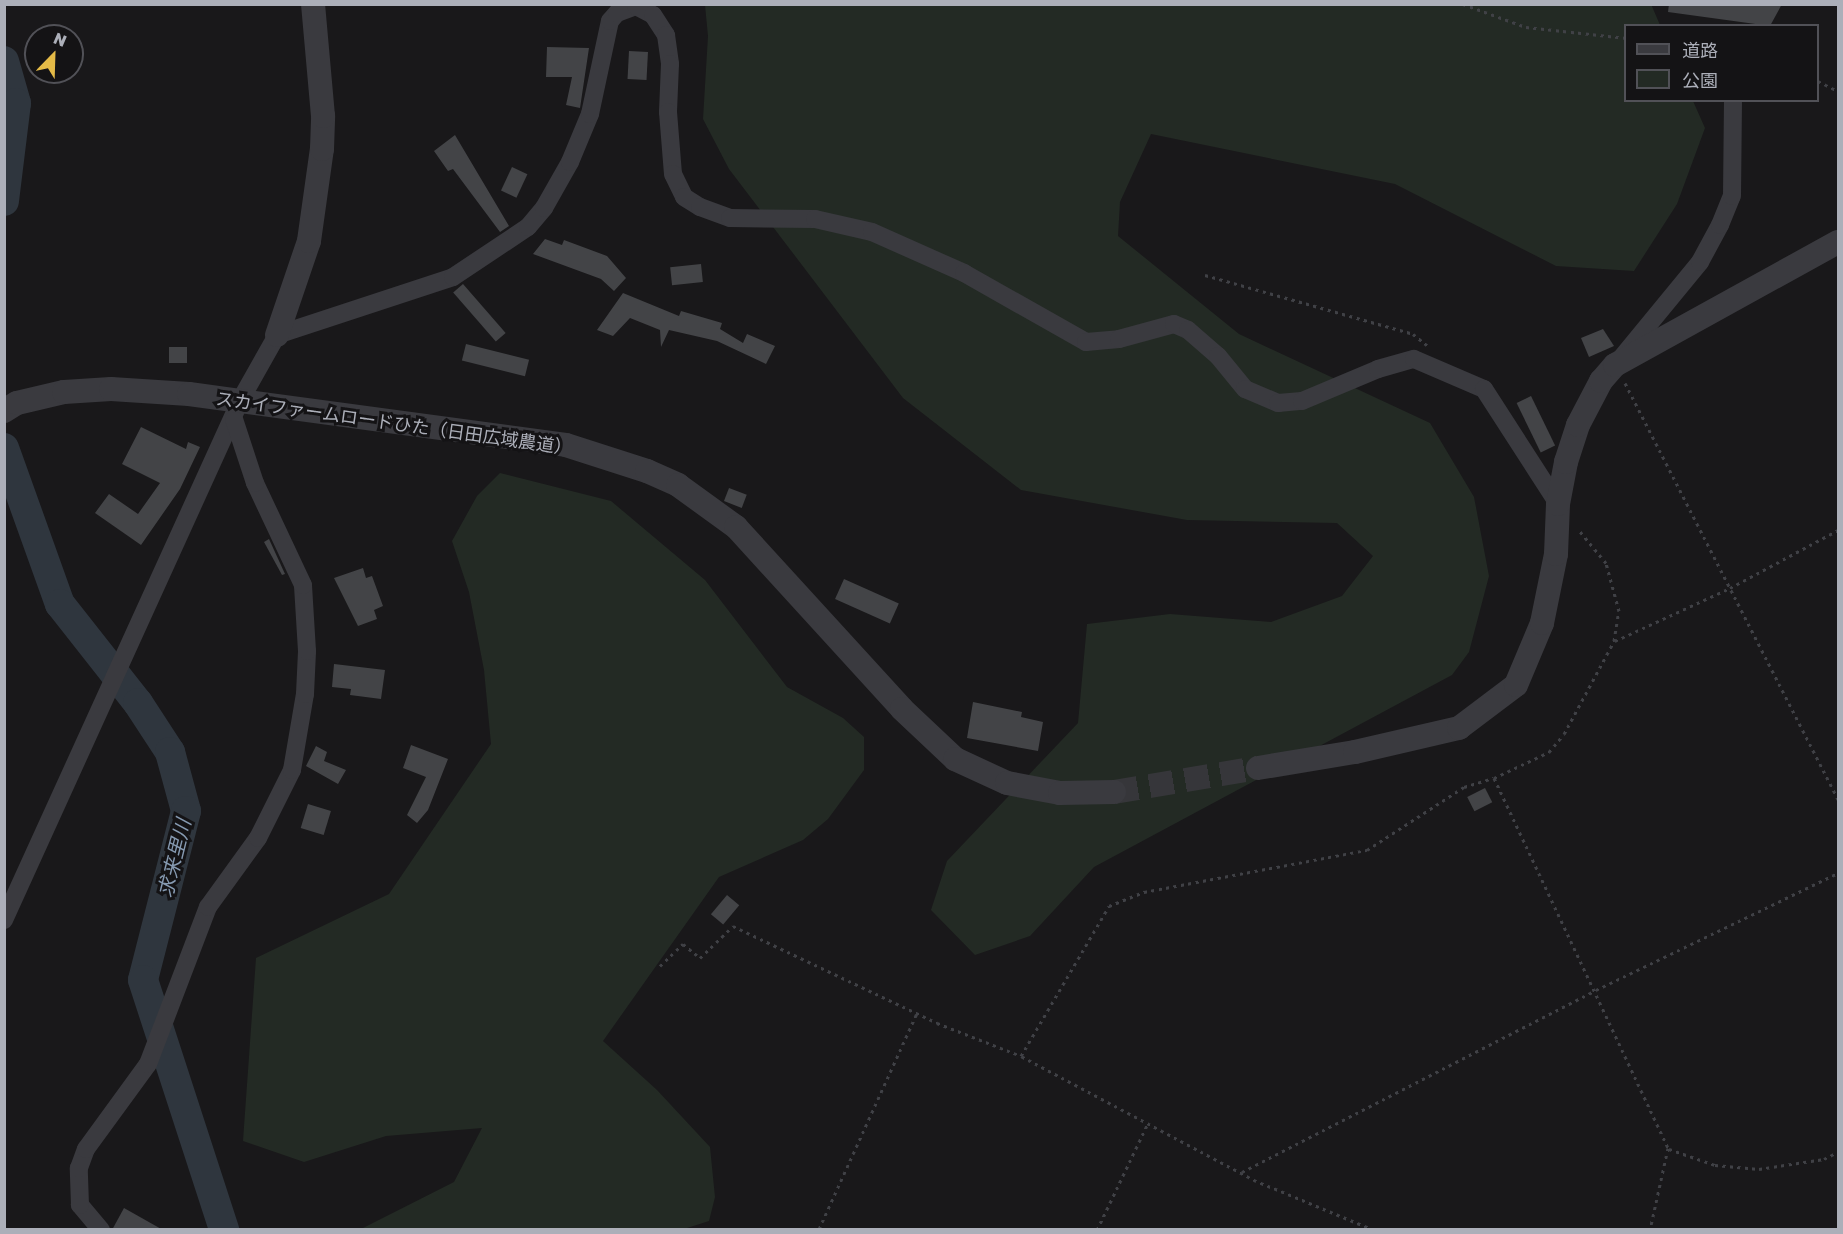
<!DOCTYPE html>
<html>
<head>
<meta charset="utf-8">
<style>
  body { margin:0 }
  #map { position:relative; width:1843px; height:1234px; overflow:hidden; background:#19181a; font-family:"Golos Text","Noto Sans JP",sans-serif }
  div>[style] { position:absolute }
  .green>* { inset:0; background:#232a24 }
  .river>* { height:30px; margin:-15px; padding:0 15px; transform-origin:15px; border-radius:15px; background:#2f363e }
  .building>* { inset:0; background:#434447; transform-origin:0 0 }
  .tertiary-tunnel>* { height:24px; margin-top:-12px; transform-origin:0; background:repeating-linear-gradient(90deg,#36363a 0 24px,transparent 0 36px) }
  .path>* { height:3px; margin-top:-1.5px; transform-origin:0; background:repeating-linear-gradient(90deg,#404146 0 3px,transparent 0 7.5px) }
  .minor>* { height:18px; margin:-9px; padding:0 9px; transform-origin:9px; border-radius:9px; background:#3a3a3f }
  .tertiary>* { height:24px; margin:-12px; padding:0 12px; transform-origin:12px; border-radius:12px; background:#3a3a3f }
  span { translate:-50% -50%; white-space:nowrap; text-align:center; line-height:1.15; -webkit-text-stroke:6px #141315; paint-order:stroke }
  .street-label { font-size:18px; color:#acafb9 }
  .water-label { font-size:20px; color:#869ab1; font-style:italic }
  .frame { position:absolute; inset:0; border:6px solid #acafb9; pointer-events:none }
  .legend { position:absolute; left:1624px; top:24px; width:195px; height:78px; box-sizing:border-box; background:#141315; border:2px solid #515157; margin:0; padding:8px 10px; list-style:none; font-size:18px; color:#acafb9 }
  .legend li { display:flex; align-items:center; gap:12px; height:30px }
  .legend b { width:30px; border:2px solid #515157 }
  .north { position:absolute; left:24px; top:24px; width:60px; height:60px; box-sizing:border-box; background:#141315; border:2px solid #515157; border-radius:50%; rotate:23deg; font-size:16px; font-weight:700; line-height:24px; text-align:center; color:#acafb9 }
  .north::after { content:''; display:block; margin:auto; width:21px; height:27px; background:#e4ba47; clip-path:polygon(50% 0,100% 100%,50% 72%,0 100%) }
</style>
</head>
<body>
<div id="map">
  <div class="green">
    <i style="clip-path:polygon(1651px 4px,1660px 25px,1626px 26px,1626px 100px,1693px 101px,1705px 128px,1677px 204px,1634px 271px,1556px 266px,1395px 184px,1151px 134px,1120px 202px,1118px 236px,1239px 334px,1430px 423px,1474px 497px,1489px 576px,1469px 652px,1452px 675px,1094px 867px,1030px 936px,975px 955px,931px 910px,947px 861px,1078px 723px,1087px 624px,1170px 614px,1271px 622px,1342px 596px,1373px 556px,1337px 523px,1187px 520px,1021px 490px,903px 398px,729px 169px,703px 119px,708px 36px,705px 5px)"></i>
    <i style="clip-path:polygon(500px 473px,611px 501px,705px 580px,787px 687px,843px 718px,864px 737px,864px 770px,828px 819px,803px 840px,719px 877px,603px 1041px,657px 1090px,710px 1147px,715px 1197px,709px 1221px,684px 1229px,361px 1229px,454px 1182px,482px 1128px,386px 1136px,304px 1162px,243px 1141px,256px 958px,389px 894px,491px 744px,484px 670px,469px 592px,452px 541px,477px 496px)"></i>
  </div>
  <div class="river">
    <i style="left:4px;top:61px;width:44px;rotate:74.1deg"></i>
    <i style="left:16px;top:103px;width:99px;rotate:97deg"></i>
    <i style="left:4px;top:448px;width:166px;rotate:70.3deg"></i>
    <i style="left:60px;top:604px;width:126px;rotate:51.8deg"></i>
    <i style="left:138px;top:703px;width:59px;rotate:56.9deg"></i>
    <i style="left:170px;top:752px;width:61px;rotate:74.8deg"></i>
    <i style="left:186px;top:811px;width:174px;rotate:104.3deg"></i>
    <i style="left:143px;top:980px;width:263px;rotate:72deg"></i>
  </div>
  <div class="building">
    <i style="clip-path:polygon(1669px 4px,1763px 5px,1782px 4px,1770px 26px,1668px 12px)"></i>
    <i style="clip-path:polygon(547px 47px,589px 48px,580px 108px,566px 105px,572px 77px,546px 77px)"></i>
    <i style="left:629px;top:51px;width:19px;height:28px;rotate:3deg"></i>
    <i style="clip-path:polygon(455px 135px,509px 226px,500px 232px,453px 169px,448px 171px,434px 151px)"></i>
    <i style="left:512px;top:167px;width:17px;height:26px;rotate:25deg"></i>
    <i style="clip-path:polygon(545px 239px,562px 245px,564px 240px,607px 256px,626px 278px,614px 291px,601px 279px,533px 254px)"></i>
    <i style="left:701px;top:264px;width:18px;height:31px;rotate:84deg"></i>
    <i style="left:463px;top:284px;width:65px;height:13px;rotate:49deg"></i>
    <i style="clip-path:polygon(623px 293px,679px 316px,681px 311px,722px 323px,720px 329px,743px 343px,747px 334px,775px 346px,766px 364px,717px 341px,669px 330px,661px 347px,660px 330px,630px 318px,613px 336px,597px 330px)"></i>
    <i style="clip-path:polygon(1603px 329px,1614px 346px,1589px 357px,1581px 338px)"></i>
    <i style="left:466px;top:344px;width:65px;height:17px;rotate:14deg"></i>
    <i style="left:169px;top:347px;width:18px;height:16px"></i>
    <i style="left:1531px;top:396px;width:55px;height:16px;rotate:64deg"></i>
    <i style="clip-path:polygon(141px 427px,186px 449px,188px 442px,200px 447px,180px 489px,141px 545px,95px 513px,109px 494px,138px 514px,160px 483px,122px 464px)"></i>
    <i style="left:729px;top:488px;width:19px;height:14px;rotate:21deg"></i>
    <i style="clip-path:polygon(269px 539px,285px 574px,282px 575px,264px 542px)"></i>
    <i style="clip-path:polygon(363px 568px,366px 578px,372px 576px,383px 606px,374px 610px,377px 619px,358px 626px,334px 578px)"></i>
    <i style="left:844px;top:579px;width:60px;height:22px;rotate:24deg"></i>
    <i style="clip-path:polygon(334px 664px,385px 670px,381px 699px,350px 695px,351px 689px,332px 687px)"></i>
    <i style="clip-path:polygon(973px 702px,1022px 712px,1021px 717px,1043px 722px,1038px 751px,967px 738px)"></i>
    <i style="clip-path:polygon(411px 745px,448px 759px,428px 810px,417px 823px,407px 815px,426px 777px,403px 768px)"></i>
    <i style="clip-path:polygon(316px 746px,327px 752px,324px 761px,346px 770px,338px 784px,306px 766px)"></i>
    <i style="left:1485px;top:788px;width:16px;height:20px;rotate:63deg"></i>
    <i style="left:308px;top:804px;width:24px;height:25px;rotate:17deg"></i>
    <i style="left:727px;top:895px;width:16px;height:25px;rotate:40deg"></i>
    <i style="clip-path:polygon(124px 1208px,163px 1230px,112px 1230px)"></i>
  </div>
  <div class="tertiary-tunnel">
    <i style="left:1114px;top:792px;width:146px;rotate:-9.5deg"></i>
  </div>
  <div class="path">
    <i style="left:1463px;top:4px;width:67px;rotate:20.1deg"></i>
    <i style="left:1526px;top:27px;width:101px;rotate:6.3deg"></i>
    <i style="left:1818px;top:81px;width:22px;rotate:27deg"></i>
    <i style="left:1205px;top:275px;width:216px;rotate:15.8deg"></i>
    <i style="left:1413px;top:334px;width:19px;rotate:39deg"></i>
    <i style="left:1625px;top:383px;width:468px;rotate:62.9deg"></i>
    <i style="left:1615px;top:641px;width:127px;rotate:-24.7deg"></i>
    <i style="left:1730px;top:588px;width:123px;rotate:-28.2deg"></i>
    <i style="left:1494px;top:778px;width:409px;rotate:64.8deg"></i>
    <i style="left:1668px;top:1148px;width:84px;rotate:102.4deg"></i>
    <i style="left:660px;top:966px;width:32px;rotate:-44deg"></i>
    <i style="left:683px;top:944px;width:22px;rotate:39deg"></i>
    <i style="left:700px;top:958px;width:46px;rotate:-44.1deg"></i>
    <i style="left:733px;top:926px;width:226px;rotate:25.4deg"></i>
    <i style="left:937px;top:1023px;width:90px;rotate:21.4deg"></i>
    <i style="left:1669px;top:1149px;width:49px;rotate:19.2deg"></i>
    <i style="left:1715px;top:1165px;width:44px;rotate:5.2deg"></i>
    <i style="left:1759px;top:1169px;width:66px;rotate:-8.7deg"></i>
    <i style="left:1824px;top:1159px;width:16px;rotate:-27deg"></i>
    <i style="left:1242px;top:1172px;width:398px;rotate:-27.2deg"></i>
    <i style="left:1596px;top:990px;width:269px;rotate:-25.8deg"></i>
    <i style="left:819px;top:1229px;width:237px;rotate:-65.6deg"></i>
    <i style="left:1097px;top:1230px;width:119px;rotate:-64.5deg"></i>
    <i style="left:1374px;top:1230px;width:128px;rotate:-157.4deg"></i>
    <i style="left:1256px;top:1181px;width:266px;rotate:-152deg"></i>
    <i style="left:1021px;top:1056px;width:174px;rotate:-59.6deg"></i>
    <i style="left:1109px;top:906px;width:38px;rotate:-22deg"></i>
    <i style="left:1144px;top:892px;width:227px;rotate:-10.7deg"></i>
    <i style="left:1367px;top:850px;width:116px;rotate:-33deg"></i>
    <i style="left:1464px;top:787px;width:31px;rotate:-17deg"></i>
    <i style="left:1494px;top:778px;width:61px;rotate:-25.3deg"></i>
    <i style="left:1549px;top:752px;width:23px;rotate:-50deg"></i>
    <i style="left:1564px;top:734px;width:106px;rotate:-61.7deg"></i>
    <i style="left:1614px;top:641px;width:30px;rotate:-81deg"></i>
    <i style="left:1619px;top:611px;width:50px;rotate:-105.2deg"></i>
    <i style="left:1606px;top:563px;width:44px;rotate:-129.5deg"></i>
  </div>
  <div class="minor">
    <i style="left:1622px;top:357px;width:123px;rotate:-50.6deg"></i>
    <i style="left:1700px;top:262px;width:42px;rotate:-61.6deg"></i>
    <i style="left:1720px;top:225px;width:31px;rotate:-68deg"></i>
    <i style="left:1732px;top:196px;width:96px;rotate:-89.4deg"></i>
    <i style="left:4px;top:920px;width:572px;rotate:-65.54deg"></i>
    <i style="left:241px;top:399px;width:73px;rotate:-60.6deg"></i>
    <i style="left:277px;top:335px;width:185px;rotate:-18.2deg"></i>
    <i style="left:453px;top:277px;width:90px;rotate:-33.7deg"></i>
    <i style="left:528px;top:227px;width:25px;rotate:-50deg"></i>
    <i style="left:544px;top:208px;width:53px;rotate:-60.5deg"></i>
    <i style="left:570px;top:162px;width:52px;rotate:-67.4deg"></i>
    <i style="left:590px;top:114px;width:95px;rotate:-77.9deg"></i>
    <i style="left:610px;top:21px;width:11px;rotate:-49deg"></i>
    <i style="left:617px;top:13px;width:20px;rotate:-20deg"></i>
    <i style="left:636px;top:6px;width:19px;rotate:28deg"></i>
    <i style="left:653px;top:15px;width:24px;rotate:57deg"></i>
    <i style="left:666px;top:35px;width:29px;rotate:82deg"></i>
    <i style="left:670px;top:64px;width:48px;rotate:92.4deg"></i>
    <i style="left:668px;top:112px;width:62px;rotate:85.4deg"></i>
    <i style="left:673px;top:174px;width:25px;rotate:64deg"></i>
    <i style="left:684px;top:197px;width:19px;rotate:32deg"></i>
    <i style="left:700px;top:207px;width:32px;rotate:20deg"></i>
    <i style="left:730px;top:218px;width:85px;rotate:0.7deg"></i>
    <i style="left:815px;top:219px;width:58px;rotate:12.8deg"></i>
    <i style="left:872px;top:232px;width:101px;rotate:24deg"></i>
    <i style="left:964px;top:273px;width:140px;rotate:29.5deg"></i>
    <i style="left:1086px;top:342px;width:33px;rotate:-5deg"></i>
    <i style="left:1119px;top:339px;width:57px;rotate:-15.3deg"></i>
    <i style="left:1174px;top:324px;width:15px;rotate:23deg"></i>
    <i style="left:1188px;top:330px;width:40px;rotate:41deg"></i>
    <i style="left:1218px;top:356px;width:43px;rotate:50.7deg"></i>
    <i style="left:1245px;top:389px;width:36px;rotate:23deg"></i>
    <i style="left:1278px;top:403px;width:24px;rotate:-5deg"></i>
    <i style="left:1302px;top:401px;width:82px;rotate:-22.8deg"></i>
    <i style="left:1378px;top:369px;width:37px;rotate:-16deg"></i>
    <i style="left:1414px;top:359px;width:76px;rotate:23.2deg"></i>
    <i style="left:1484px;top:389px;width:137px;rotate:57.2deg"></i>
    <i style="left:101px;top:1230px;width:33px;rotate:-130deg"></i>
    <i style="left:80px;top:1205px;width:37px;rotate:-92deg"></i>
    <i style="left:79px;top:1168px;width:20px;rotate:-70deg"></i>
    <i style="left:86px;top:1149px;width:105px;rotate:-53.9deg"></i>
    <i style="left:148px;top:1064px;width:168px;rotate:-69.1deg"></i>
    <i style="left:208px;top:907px;width:85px;rotate:-54.1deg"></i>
    <i style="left:258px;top:838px;width:76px;rotate:-63.4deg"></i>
    <i style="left:292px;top:770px;width:77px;rotate:-80.3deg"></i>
    <i style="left:305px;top:694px;width:43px;rotate:-87.3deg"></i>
    <i style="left:307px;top:651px;width:66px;rotate:-93.5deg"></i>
    <i style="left:303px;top:585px;width:113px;rotate:-115.2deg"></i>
    <i style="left:255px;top:483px;width:67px;rotate:-108.2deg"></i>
  </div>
  <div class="tertiary">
    <i style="left:277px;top:335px;width:99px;rotate:-71.2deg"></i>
    <i style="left:309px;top:241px;width:93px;rotate:-82deg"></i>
    <i style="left:322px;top:149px;width:33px;rotate:-88deg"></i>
    <i style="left:323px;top:116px;width:112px;rotate:-95.1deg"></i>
    <i style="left:4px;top:411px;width:15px;rotate:-32deg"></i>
    <i style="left:17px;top:403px;width:48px;rotate:-13.2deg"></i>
    <i style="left:64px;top:392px;width:47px;rotate:-3.7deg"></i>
    <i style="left:111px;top:389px;width:78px;rotate:3.7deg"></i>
    <i style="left:189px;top:394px;width:380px;rotate:7.7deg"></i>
    <i style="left:566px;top:445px;width:85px;rotate:17.8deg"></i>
    <i style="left:647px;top:471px;width:34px;rotate:24deg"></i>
    <i style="left:678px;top:485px;width:72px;rotate:35.9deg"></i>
    <i style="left:736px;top:527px;width:246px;rotate:47.6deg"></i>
    <i style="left:902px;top:709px;width:73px;rotate:43.3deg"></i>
    <i style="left:955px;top:759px;width:57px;rotate:24.8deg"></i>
    <i style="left:1007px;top:783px;width:54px;rotate:10.7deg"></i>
    <i style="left:1060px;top:793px;width:54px;rotate:-1.1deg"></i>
    <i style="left:1258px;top:768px;width:98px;rotate:-9.4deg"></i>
    <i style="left:1355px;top:752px;width:107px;rotate:-13deg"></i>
    <i style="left:1459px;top:728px;width:71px;rotate:-37deg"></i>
    <i style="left:1516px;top:685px;width:67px;rotate:-67.2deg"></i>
    <i style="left:1542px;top:623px;width:70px;rotate:-78.5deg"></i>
    <i style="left:1556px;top:554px;width:50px;rotate:-87.7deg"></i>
    <i style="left:1558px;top:504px;width:43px;rotate:-79.2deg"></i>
    <i style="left:1566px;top:462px;width:39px;rotate:-72deg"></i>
    <i style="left:1578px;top:425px;width:50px;rotate:-62.4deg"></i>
    <i style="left:1601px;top:381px;width:21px;rotate:-49deg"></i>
    <i style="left:1615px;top:365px;width:255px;rotate:-28.9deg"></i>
  </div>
  <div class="street-label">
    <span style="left:394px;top:423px;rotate:8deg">スカイファームロードひた（日田広域農道）</span>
  </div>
  <div class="water-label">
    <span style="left:174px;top:858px;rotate:-76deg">求来里川</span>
  </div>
  <div class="frame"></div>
  <ul class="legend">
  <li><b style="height:8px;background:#3a3a3f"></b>道路</li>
  <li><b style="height:16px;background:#232a24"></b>公園</li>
  </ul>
  <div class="north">N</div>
</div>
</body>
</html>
